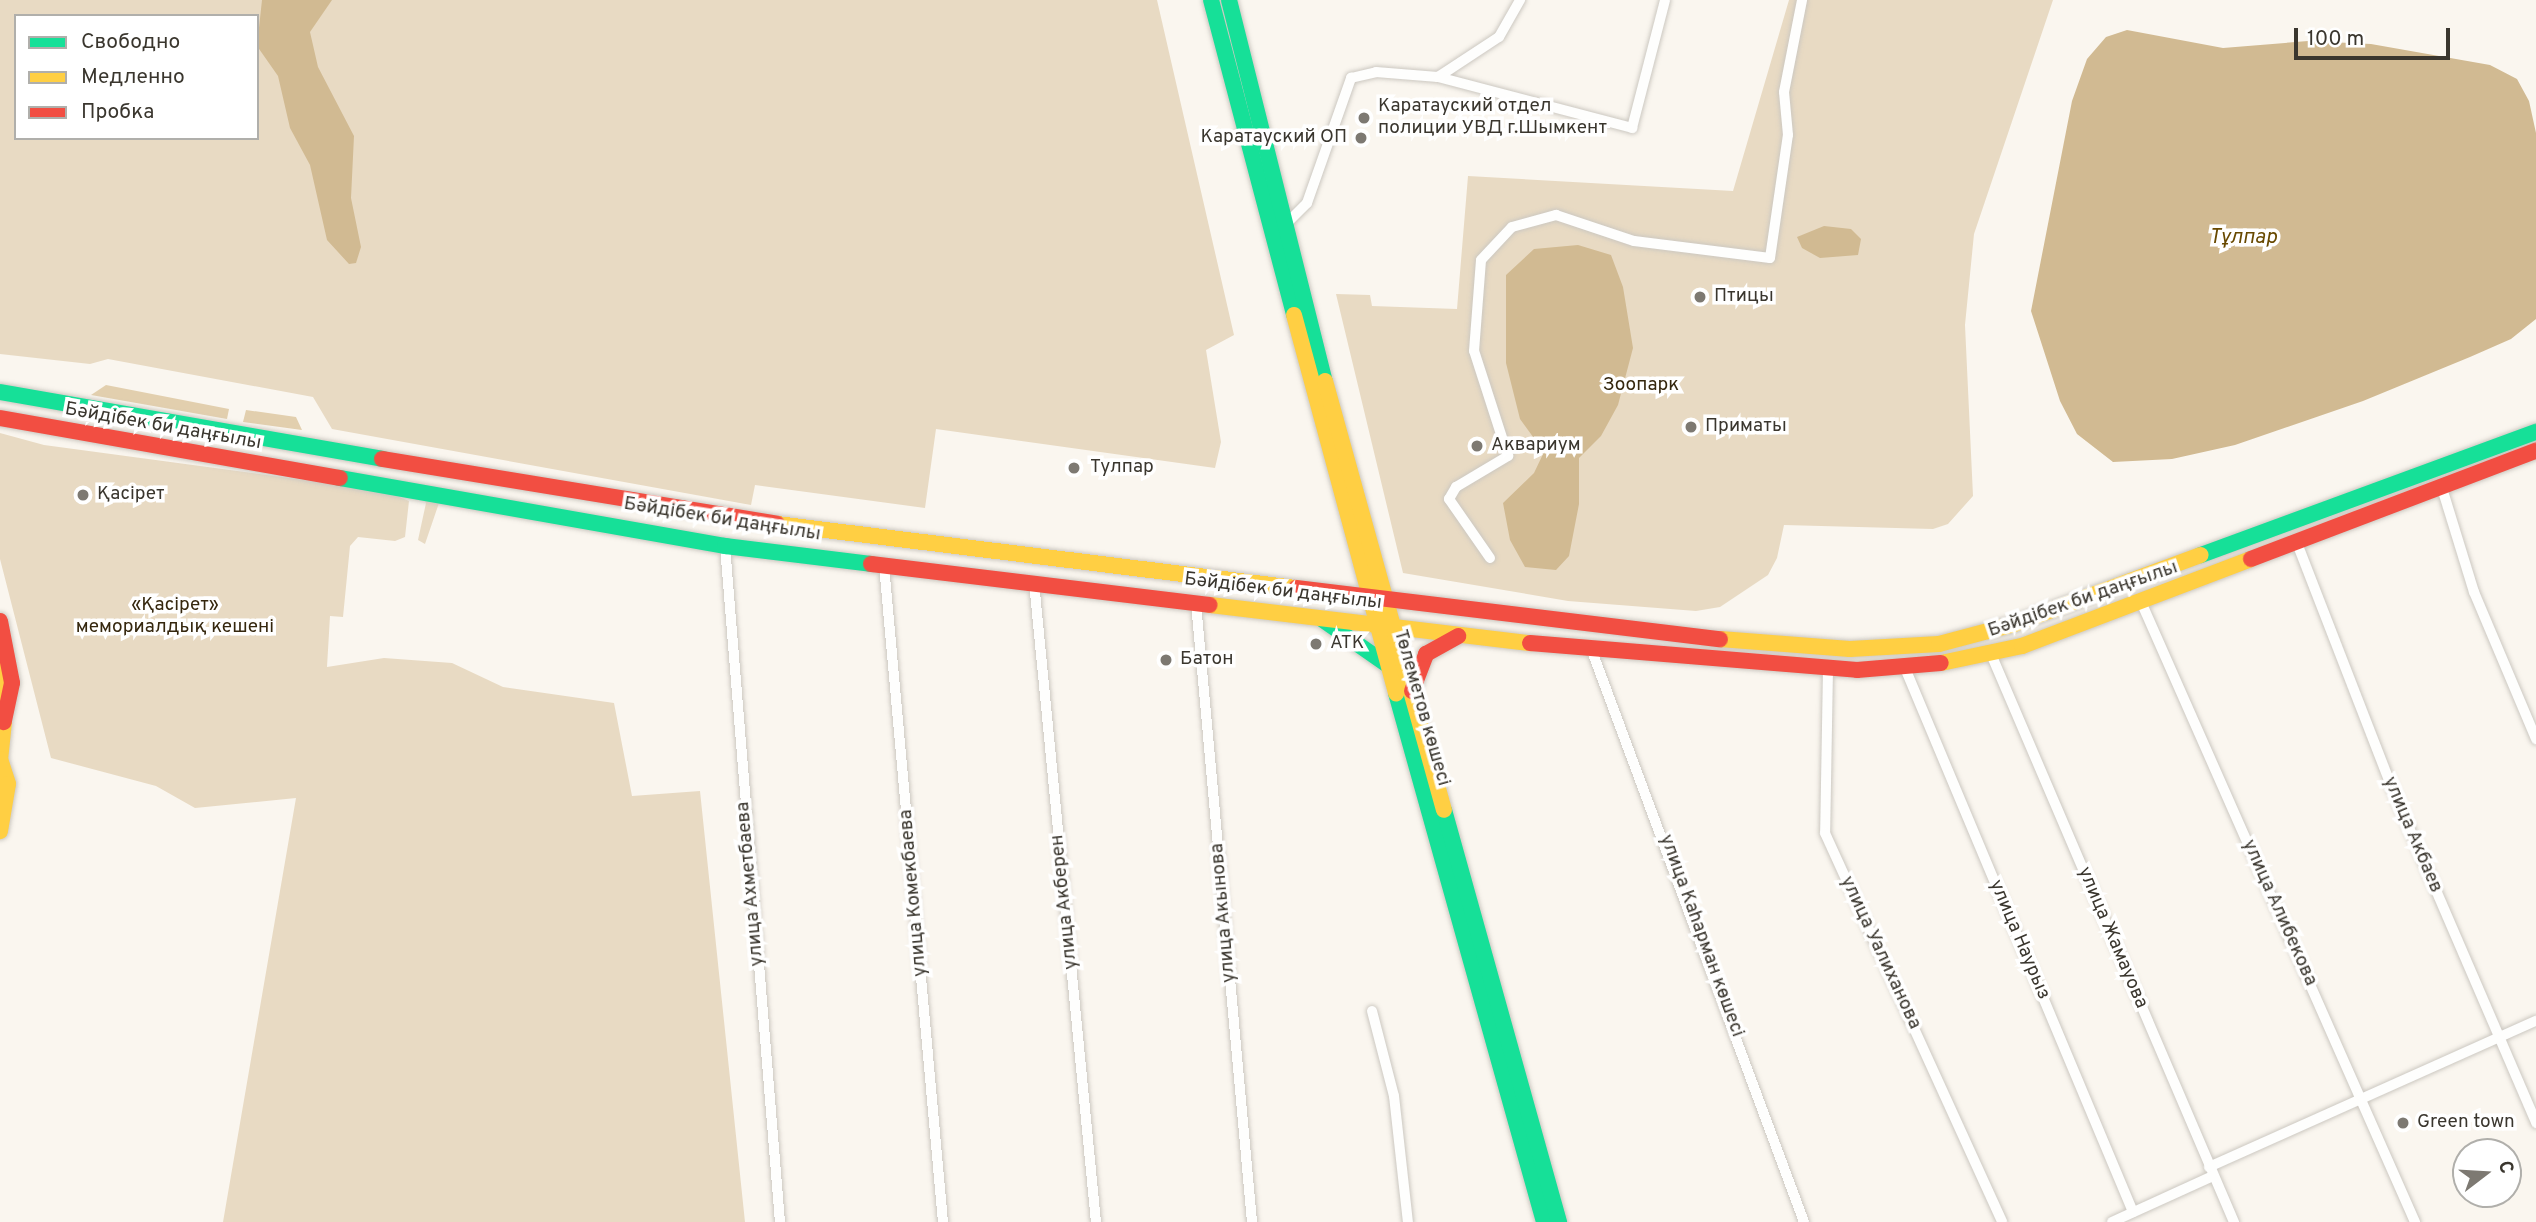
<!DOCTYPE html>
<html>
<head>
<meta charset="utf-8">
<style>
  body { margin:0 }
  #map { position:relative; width:2536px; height:1222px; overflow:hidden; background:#faf6ef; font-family:Overpass,sans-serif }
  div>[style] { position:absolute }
  .green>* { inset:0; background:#e8dac3 }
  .forest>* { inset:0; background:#e2cfae }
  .water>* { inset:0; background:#d1ba92 }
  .roads { filter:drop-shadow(0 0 2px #ccc8c1) drop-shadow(0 0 2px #ccc8c1) }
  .street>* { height:10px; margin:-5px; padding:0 5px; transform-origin:5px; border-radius:5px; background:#fefefd }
  .fast>* { height:16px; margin:-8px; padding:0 8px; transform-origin:8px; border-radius:8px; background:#16e098 }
  .slow>* { height:16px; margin:-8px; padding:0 8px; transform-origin:8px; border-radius:8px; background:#ffcf43 }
  .jam>* { height:16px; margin:-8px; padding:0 8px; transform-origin:8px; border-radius:8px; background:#f24e42 }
  .dots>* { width:19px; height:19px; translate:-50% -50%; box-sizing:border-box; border:4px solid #fff; border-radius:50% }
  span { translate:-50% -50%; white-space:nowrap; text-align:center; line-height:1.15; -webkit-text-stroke:7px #fff; paint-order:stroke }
  .poi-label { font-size:19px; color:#3a362e }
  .left { translate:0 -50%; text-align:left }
  .right { translate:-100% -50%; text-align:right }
  .park-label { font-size:19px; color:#35270e }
  .street-label { font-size:19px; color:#3a362e }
  .water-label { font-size:21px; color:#684900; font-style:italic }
  .legend { position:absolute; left:14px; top:14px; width:245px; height:126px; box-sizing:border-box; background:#fff; border:2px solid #b0afab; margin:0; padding:9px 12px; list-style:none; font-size:21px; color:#3a362e }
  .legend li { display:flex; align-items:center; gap:14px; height:35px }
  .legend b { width:35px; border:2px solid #b0afab }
  .north { position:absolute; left:2452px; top:1138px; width:70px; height:70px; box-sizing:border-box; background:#fff; border:2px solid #b0afab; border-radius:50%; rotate:73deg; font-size:19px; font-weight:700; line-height:28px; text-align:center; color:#3a362e }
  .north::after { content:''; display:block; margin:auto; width:24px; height:32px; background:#7d7972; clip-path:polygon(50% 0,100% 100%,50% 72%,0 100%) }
  .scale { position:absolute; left:2294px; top:28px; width:156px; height:32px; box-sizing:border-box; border:4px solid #3a362e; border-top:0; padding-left:9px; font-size:21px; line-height:24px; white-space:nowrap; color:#3a362e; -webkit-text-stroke:5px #fff; paint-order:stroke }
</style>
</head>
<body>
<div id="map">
  <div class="green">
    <i style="clip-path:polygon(evenodd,0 0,1157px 0,1234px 335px,1206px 350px,1221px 442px,1215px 468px,936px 429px,925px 508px,755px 485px,751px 505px,332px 429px,313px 397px,108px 359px,90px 364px,0 354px,0 0,16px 16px,257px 16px,257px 138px,16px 138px,16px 16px)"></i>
    <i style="clip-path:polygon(1789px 0,2053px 0,1974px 234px,1965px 325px,1973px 496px,1948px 524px,1933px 529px,1784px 525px,1777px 558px,1768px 575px,1720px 607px,1696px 611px,1568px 601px,1403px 573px,1336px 294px,1370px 295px,1372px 306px,1457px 309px,1468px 176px,1733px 191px)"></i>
    <i style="clip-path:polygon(0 433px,44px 445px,385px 491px,409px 501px,405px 537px,395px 541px,358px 537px,350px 546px,343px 617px,330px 616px,327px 667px,384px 658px,452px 663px,503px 687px,614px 703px,632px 796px,700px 791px,745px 1222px,223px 1222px,296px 798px,195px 808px,156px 786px,51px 758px,0 559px)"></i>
    <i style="clip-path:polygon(423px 496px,440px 500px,425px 544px,418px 540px,426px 503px)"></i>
  </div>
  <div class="forest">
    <i style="clip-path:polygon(106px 385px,229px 409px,227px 419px,91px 395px)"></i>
    <i style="clip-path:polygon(246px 410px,296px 417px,302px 430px,243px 422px)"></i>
  </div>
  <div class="water">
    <i style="clip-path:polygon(262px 0,332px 0,310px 32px,318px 67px,354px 136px,351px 198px,361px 247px,356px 263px,349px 264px,327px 240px,310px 165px,290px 128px,278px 76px,257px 46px)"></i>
    <i style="clip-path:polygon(2127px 30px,2223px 48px,2308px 41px,2371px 44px,2490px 65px,2517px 79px,2529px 101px,2536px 133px,2536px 319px,2511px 339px,2470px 357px,2363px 401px,2235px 445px,2172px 459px,2113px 462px,2077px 434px,2060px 401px,2031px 311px,2072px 101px,2087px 59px,2106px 37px)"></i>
    <i style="clip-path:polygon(1824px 226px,1851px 229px,1861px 239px,1858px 255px,1820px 258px,1802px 248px,1797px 237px)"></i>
    <i style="clip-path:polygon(1578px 245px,1611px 255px,1623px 287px,1633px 348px,1618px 405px,1601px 436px,1579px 458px,1579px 504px,1569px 556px,1556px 570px,1525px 567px,1510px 540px,1503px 503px,1534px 473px,1544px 452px,1520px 419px,1506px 363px,1506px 275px,1534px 249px)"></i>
  </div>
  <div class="roads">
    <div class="street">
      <i style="left:1438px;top:77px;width:73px;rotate:-33.3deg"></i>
      <i style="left:1499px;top:37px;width:43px;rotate:-60.4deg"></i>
      <i style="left:1283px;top:227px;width:34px;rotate:-45deg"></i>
      <i style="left:1307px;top:203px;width:133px;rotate:-70.6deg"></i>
      <i style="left:1351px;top:78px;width:26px;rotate:-13deg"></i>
      <i style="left:1376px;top:72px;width:62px;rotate:4.6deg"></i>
      <i style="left:1438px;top:77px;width:201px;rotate:14.7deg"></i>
      <i style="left:1632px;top:128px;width:132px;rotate:-75.5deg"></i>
      <i style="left:2442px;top:488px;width:109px;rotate:72.9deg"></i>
      <i style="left:2474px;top:592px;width:160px;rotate:67.1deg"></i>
      <i style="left:2297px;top:543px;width:263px;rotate:68.8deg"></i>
      <i style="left:2392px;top:788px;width:365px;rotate:66.7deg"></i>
      <i style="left:725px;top:546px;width:678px;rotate:85.35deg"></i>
      <i style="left:1490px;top:558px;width:72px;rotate:-124.8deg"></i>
      <i style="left:1449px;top:499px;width:14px;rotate:-60deg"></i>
      <i style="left:1456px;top:487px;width:61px;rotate:-30.8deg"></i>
      <i style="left:1508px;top:456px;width:110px;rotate:-107.9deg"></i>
      <i style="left:1474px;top:351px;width:91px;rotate:-85.6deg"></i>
      <i style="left:1481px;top:260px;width:45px;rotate:-46.8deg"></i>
      <i style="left:1512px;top:227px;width:46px;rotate:-15.3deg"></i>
      <i style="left:1556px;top:215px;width:82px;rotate:18.4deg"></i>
      <i style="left:1634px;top:241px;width:137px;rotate:7.1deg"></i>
      <i style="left:1770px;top:258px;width:124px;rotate:-81.7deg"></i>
      <i style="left:1788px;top:135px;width:43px;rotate:-95.3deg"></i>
      <i style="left:1784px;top:92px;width:94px;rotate:-78.9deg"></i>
      <i style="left:884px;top:565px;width:660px;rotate:84.87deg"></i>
      <i style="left:1034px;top:582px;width:643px;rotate:84.47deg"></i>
      <i style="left:1196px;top:603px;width:622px;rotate:84.83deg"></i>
      <i style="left:2142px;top:604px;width:676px;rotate:66.17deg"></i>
      <i style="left:1592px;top:651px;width:609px;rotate:69.63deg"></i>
      <i style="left:1991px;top:654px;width:618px;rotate:66.84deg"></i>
      <i style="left:1905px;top:668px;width:590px;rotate:67.26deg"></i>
      <i style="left:1828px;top:669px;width:164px;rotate:91deg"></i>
      <i style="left:1825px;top:833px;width:427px;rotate:65.5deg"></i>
      <i style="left:1372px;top:1011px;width:88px;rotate:75.5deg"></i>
      <i style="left:1394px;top:1096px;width:127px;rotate:83.7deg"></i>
      <i style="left:2209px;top:1167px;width:358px;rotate:-24.1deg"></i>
      <i style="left:2112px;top:1222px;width:111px;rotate:-24.5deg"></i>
    </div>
    <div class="fast">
      <i style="left:1211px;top:0;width:326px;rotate:75.2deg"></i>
      <i style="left:1229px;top:0;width:393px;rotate:75.9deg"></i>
      <i style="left:0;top:392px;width:388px;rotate:9.9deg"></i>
      <i style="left:340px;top:478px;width:391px;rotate:10deg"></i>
      <i style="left:725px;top:546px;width:147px;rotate:7deg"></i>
      <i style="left:2201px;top:555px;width:357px;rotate:-20.2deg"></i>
      <i style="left:1323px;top:620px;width:77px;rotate:34.9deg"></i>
      <i style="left:1396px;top:693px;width:549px;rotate:74.37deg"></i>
      <i style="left:1444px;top:810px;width:428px;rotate:74.4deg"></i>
    </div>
    <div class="slow">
      <i style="left:1294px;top:315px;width:392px;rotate:74.9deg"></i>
      <i style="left:1325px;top:381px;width:445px;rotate:74.5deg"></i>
      <i style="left:777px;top:524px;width:523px;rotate:7.03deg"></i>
      <i style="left:1210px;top:605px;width:322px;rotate:6.8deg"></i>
      <i style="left:1720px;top:639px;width:130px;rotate:4.4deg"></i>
      <i style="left:1850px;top:649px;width:89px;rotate:-3.2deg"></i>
      <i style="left:1939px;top:644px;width:78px;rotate:-14.9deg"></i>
      <i style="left:2014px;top:624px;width:199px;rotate:-20.3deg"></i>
      <i style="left:0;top:662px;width:60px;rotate:86.2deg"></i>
      <i style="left:4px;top:722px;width:37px;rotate:96deg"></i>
      <i style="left:0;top:759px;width:26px;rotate:72deg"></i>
      <i style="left:8px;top:784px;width:48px;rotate:99.7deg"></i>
      <i style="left:1941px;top:663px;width:83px;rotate:-11.9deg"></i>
      <i style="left:2022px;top:646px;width:245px;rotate:-20.8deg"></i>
    </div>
    <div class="jam">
      <i style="left:0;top:418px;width:345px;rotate:10deg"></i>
      <i style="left:382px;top:459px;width:400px;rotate:9.3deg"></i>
      <i style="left:2251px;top:559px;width:305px;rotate:-20.8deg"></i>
      <i style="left:871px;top:564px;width:341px;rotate:6.9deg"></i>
      <i style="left:1296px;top:588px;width:427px;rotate:6.9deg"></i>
      <i style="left:0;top:621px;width:63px;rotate:79deg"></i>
      <i style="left:12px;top:683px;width:40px;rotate:102deg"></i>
      <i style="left:1530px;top:643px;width:328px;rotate:4.7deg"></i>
      <i style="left:1857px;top:670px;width:84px;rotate:-4.8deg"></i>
      <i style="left:1412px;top:691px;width:40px;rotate:-69deg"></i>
      <i style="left:1426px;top:654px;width:37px;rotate:-29deg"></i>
    </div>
  </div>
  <div class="dots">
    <i style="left:1364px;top:118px;background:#7d7972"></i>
    <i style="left:1361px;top:138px;background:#7d7972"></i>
    <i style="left:1700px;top:297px;background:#7d7972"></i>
    <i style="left:1691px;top:427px;background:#7d7972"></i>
    <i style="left:1477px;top:446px;background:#7d7972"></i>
    <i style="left:1074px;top:468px;background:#7d7972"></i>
    <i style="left:83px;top:495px;background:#7d7972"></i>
    <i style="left:1316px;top:644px;background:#7d7972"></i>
    <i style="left:1166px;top:660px;background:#7d7972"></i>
    <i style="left:2403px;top:1123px;background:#7d7972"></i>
  </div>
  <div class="poi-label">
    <span class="left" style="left:1378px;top:118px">Каратауский отдел<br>полиции УВД г.Шымкент</span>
    <span class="right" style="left:1347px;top:138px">Каратауский ОП</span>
    <span class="left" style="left:1714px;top:297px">Птицы</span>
    <span class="left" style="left:1705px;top:427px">Приматы</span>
    <span class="left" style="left:1491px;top:446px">Аквариум</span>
    <span class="left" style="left:1090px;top:468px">Тулпар</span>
    <span class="left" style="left:97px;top:495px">Қасірет</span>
    <span class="left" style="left:1330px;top:644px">АТК</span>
    <span class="left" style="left:1180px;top:660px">Батон</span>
    <span class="left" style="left:2417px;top:1123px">Green town</span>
  </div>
  <div class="park-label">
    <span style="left:1641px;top:386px">Зоопарк</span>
    <span style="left:175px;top:617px">«Қасірет»<br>мемориалдық кешені</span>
  </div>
  <div class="street-label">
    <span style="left:163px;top:427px;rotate:10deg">Бәйдібек би даңғылы</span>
    <span style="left:722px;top:520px;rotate:9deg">Бәйдібек би даңғылы</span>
    <span style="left:1283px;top:592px;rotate:7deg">Бәйдібек би даңғылы</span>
    <span style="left:2083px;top:600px;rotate:-19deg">Бәйдібек би даңғылы</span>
    <span style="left:1421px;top:708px;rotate:74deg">Төлеметов көшесі</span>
    <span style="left:2412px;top:835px;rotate:67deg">улица Акбаев</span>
    <span style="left:751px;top:884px;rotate:-95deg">улица Ахметбаева</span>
    <span style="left:914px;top:893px;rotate:-95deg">улица Комекбаева</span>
    <span style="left:1065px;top:902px;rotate:-96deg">улица Акберен</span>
    <span style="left:1224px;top:913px;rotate:-95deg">улица Акынова</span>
    <span style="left:2279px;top:913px;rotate:66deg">улица Алибекова</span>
    <span style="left:1701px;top:936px;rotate:70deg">улица Каһарман көшесі</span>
    <span style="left:2112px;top:938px;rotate:67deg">улица Жамауова</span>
    <span style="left:2019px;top:940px;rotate:67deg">улица Наурыз</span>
    <span style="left:1880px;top:953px;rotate:65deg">улица Уалиханова</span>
  </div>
  <div class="water-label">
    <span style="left:2243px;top:238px">Тұлпар</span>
  </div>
  <ul class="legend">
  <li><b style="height:9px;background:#16e098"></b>Свободно</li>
  <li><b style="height:9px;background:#ffcf43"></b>Медленно</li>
  <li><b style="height:9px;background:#f24e42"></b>Пробка</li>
  </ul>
  <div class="north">С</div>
  <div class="scale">100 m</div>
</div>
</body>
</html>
